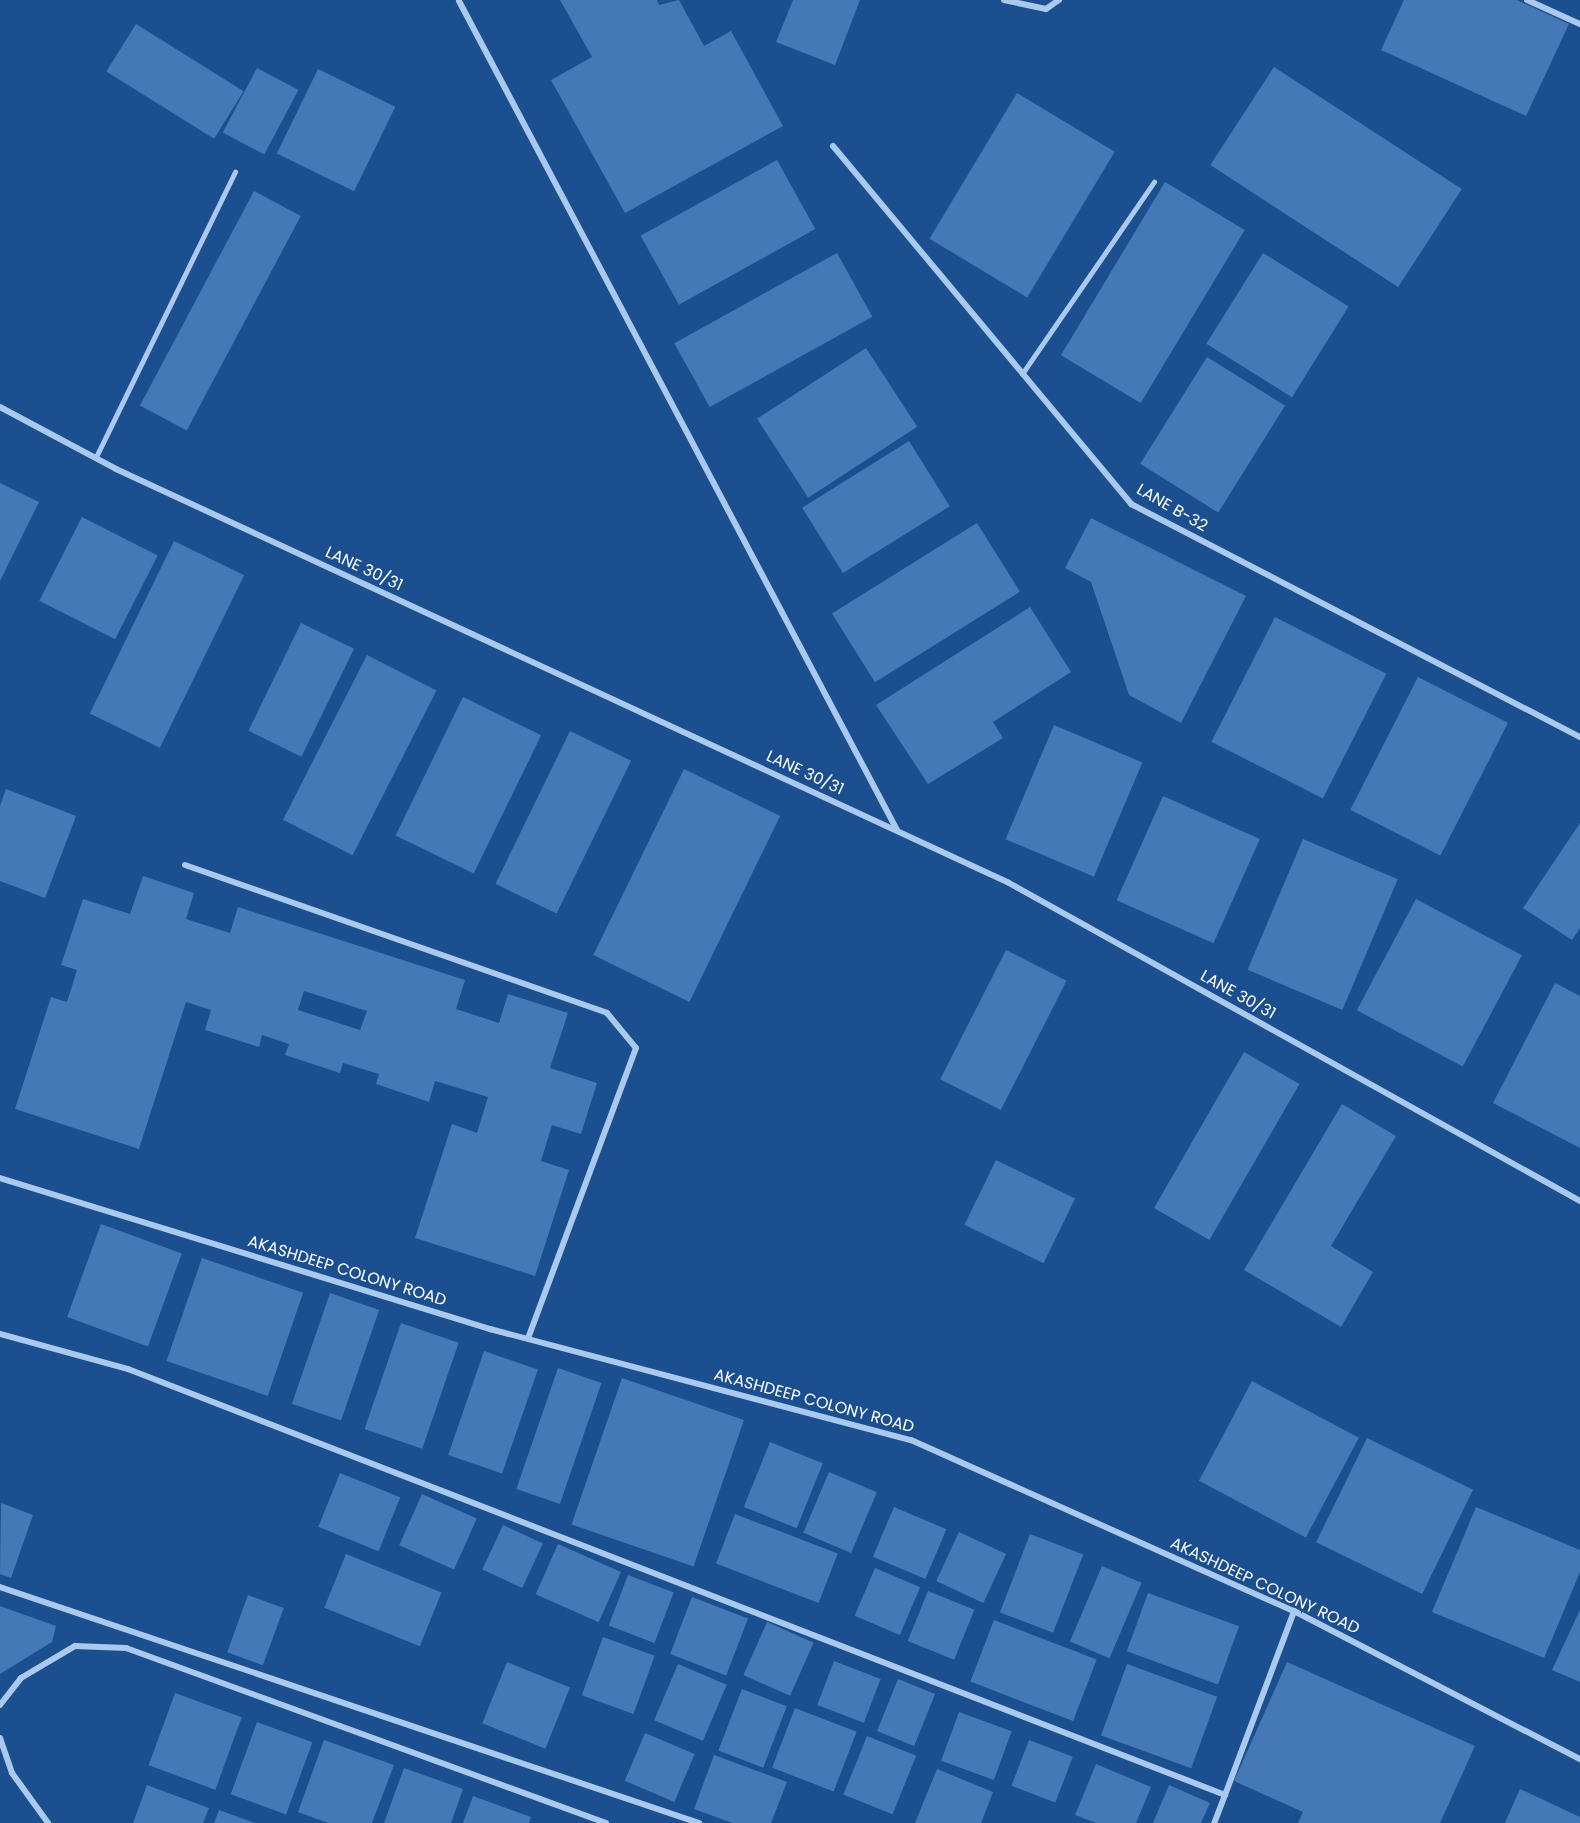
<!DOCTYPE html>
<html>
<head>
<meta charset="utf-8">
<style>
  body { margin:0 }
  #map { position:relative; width:1580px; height:1823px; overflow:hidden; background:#1b4f8f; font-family:Poppins,sans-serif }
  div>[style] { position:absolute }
  .building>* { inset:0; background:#4478b7; transform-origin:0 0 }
  .service>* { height:4.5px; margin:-2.25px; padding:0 2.25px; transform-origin:2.25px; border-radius:2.25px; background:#a9c9ee }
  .minor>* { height:6px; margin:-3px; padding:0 3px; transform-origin:3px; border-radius:3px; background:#a9c9ee }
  span { translate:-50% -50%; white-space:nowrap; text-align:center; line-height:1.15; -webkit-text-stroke:4.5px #1b4f8f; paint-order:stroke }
  .street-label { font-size:16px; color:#fff }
</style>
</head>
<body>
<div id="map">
  <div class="building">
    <i style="clip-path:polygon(560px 0,657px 0,659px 5px,679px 0,704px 46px,731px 31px,783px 126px,625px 213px,551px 80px,592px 57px)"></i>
    <i style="clip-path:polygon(793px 0,860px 0,835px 65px,776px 42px)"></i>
    <i style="clip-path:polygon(1404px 0,1517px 0,1569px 24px,1526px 116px,1381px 50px)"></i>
    <i style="left:136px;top:24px;width:127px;height:56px;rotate:32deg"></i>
    <i style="left:1274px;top:67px;width:224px;height:117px;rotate:33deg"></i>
    <i style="left:257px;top:68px;width:47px;height:73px;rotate:28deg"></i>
    <i style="left:318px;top:69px;width:86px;height:94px;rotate:26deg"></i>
    <i style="left:1017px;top:93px;width:114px;height:170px;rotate:31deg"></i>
    <i style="left:777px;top:160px;width:79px;height:156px;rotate:61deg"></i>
    <i style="left:1165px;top:182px;width:93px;height:202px;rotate:31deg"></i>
    <i style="left:254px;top:191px;width:53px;height:243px;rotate:28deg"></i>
    <i style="left:837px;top:253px;width:73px;height:186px;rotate:61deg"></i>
    <i style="left:1263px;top:253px;width:101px;height:107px;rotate:32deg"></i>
    <i style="left:866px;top:348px;width:94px;height:130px;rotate:57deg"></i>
    <i style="left:1207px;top:357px;width:92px;height:126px;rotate:32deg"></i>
    <i style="left:909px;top:441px;width:77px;height:126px;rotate:58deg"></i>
    <i style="clip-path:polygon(0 483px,39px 502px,0 581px)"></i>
    <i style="left:82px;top:517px;width:85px;height:94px;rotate:27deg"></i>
    <i style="clip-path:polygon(1091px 518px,1246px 596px,1181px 723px,1129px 695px,1091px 582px,1065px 568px)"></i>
    <i style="left:977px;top:523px;width:81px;height:171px;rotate:58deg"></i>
    <i style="left:174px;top:541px;width:78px;height:192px;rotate:26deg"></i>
    <i style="clip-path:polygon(1030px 607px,1071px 672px,993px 722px,1003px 738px,928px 784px,876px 705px)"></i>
    <i style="left:1275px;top:617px;width:125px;height:140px;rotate:27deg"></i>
    <i style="left:301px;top:623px;width:59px;height:120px;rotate:26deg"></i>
    <i style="left:367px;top:655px;width:78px;height:185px;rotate:27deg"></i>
    <i style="left:1418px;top:677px;width:101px;height:149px;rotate:27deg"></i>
    <i style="left:463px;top:697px;width:87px;height:154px;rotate:26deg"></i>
    <i style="left:1054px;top:725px;width:96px;height:124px;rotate:23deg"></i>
    <i style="left:570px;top:731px;width:68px;height:170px;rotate:26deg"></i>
    <i style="left:684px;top:769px;width:107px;height:207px;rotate:26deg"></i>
    <i style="clip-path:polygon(6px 789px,76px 816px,45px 898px,0 881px,0 806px)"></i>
    <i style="left:1163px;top:796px;width:106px;height:114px;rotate:24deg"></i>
    <i style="clip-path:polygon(1580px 823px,1580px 928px,1572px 940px,1523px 908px)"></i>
    <i style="left:1303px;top:839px;width:103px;height:142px;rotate:23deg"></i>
    <i style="clip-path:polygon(evenodd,143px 876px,194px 893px,186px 919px,230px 933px,238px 907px,465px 980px,456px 1009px,499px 1023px,508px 994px,568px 1013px,550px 1068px,597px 1083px,581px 1134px,552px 1125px,541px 1161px,569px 1170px,535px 1276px,415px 1238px,452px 1124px,477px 1133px,488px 1097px,435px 1081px,429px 1102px,376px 1084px,379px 1074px,343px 1063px,340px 1073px,285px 1055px,289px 1044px,262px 1035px,259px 1047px,205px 1030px,211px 1010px,186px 1002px,139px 1149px,15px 1109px,51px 997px,67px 1002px,77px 970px,61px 965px,83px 899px,130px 914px,143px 876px,304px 991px,367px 1011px,360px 1030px,298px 1010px,304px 991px)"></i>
    <i style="left:1416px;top:899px;width:120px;height:126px;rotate:28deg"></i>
    <i style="left:1006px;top:950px;width:68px;height:145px;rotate:27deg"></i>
    <i style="clip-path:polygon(1555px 983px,1580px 996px,1580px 1148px,1493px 1103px)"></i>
    <i style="left:1244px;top:1052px;width:64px;height:180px;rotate:30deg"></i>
    <i style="clip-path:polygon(1342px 1104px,1396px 1136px,1331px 1246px,1373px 1272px,1341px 1327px,1244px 1270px)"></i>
    <i style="left:996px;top:1160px;width:88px;height:72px;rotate:26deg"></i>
    <i style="left:101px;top:1224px;width:86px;height:99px;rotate:20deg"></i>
    <i style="left:202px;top:1258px;width:107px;height:109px;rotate:19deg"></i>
    <i style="left:330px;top:1293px;width:52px;height:117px;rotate:19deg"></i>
    <i style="left:401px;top:1323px;width:61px;height:112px;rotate:19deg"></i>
    <i style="left:484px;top:1351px;width:57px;height:110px;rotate:19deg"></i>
    <i style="left:558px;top:1368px;width:46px;height:128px;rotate:19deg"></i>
    <i style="left:622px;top:1378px;width:129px;height:155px;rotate:19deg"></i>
    <i style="left:1252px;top:1381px;width:121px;height:113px;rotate:28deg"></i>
    <i style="left:1367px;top:1438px;width:118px;height:116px;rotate:26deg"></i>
    <i style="left:770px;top:1442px;width:57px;height:70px;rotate:22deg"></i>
    <i style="left:829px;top:1472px;width:52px;height:66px;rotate:23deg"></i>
    <i style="left:340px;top:1473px;width:65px;height:58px;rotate:22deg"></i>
    <i style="left:422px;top:1494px;width:60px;height:56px;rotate:24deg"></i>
    <i style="clip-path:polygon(1px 1503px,33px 1515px,11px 1578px,0 1574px)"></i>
    <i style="left:894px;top:1507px;width:57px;height:54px;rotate:23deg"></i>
    <i style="clip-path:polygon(1476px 1507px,1580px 1550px,1580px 1572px,1544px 1658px,1432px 1612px)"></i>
    <i style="left:735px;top:1514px;width:110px;height:53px;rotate:21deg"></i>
    <i style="left:503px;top:1525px;width:44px;height:49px;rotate:25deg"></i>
    <i style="left:959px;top:1532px;width:52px;height:54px;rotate:25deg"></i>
    <i style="left:1030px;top:1534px;width:57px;height:84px;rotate:21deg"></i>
    <i style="left:558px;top:1544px;width:69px;height:55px;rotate:24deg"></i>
    <i style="left:346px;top:1554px;width:103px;height:58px;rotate:22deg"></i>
    <i style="left:1102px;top:1566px;width:43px;height:82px;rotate:23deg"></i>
    <i style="left:875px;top:1568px;width:49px;height:52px;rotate:23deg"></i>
    <i style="left:628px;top:1575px;width:49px;height:54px;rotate:21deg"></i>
    <i style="left:928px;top:1591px;width:50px;height:54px;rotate:22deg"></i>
    <i style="left:1148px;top:1593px;width:97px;height:62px;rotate:20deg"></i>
    <i style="left:248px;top:1595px;width:38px;height:61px;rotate:20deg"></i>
    <i style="left:692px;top:1597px;width:60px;height:61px;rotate:21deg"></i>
    <i style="clip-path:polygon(0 1606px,56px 1626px,52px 1642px,0 1674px)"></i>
    <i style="clip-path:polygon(1580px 1610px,1580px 1682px,1552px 1670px)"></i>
    <i style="left:994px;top:1620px;width:110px;height:66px;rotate:21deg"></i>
    <i style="left:767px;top:1622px;width:51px;height:58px;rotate:24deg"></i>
    <i style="left:603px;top:1637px;width:55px;height:62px;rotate:20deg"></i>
    <i style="left:834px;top:1661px;width:50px;height:47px;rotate:21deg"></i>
    <i style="left:507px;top:1662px;width:68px;height:66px;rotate:22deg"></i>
    <i style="clip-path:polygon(1287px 1662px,1475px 1746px,1440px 1823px,1298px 1823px,1303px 1812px,1234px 1781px)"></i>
    <i style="left:678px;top:1664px;width:53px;height:61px;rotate:23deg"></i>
    <i style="left:1127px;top:1664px;width:96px;height:76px;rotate:20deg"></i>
    <i style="left:898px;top:1679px;width:40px;height:56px;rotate:22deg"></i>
    <i style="left:742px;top:1689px;width:48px;height:66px;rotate:21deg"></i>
    <i style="left:175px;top:1693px;width:71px;height:77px;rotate:20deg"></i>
    <i style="left:795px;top:1708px;width:66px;height:64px;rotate:21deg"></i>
    <i style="left:959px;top:1712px;width:56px;height:52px;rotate:20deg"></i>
    <i style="left:257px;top:1722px;width:59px;height:77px;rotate:20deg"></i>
    <i style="left:645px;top:1733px;width:54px;height:52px;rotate:23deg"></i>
    <i style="left:867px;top:1736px;width:53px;height:63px;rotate:22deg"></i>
    <i style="clip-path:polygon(324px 1740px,394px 1765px,372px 1823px,328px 1823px,298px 1812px)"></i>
    <i style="left:1029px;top:1740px;width:47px;height:49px;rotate:21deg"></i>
    <i style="clip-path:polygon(714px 1755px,787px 1782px,771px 1823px,732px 1823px,694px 1809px)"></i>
    <i style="clip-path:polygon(1096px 1764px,1151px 1787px,1136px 1823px,1096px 1823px,1075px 1815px)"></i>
    <i style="clip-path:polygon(404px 1768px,463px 1789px,451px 1823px,384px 1823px)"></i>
    <i style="clip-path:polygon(937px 1769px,993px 1792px,981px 1823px,915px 1823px)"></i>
    <i style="clip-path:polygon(147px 1785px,209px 1808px,203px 1823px,133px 1823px)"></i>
    <i style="clip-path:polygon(1169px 1785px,1210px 1803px,1201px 1823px,1153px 1823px)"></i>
    <i style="clip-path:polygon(1520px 1789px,1580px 1817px,1580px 1823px,1505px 1823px)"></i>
    <i style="clip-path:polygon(473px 1796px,531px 1817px,529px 1823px,463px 1823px)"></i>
    <i style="clip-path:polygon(219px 1810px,255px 1823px,214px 1823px)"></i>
  </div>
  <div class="service">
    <i style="left:1022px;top:374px;width:233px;rotate:-55.5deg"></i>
    <i style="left:96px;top:457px;width:317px;rotate:-64deg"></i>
  </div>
  <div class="minor">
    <i style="left:1004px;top:0;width:43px;rotate:12.1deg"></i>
    <i style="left:1046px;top:9px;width:16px;rotate:-35deg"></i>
    <i style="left:1527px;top:0;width:58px;rotate:24.4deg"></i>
    <i style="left:459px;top:1px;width:938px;rotate:62.15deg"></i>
    <i style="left:833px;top:146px;width:466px;rotate:50.2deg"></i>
    <i style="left:1131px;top:504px;width:506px;rotate:27.43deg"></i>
    <i style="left:0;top:407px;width:132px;rotate:28.1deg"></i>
    <i style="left:116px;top:469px;width:984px;rotate:24.87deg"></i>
    <i style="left:1009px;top:883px;width:654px;rotate:29.11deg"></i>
    <i style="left:185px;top:865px;width:447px;rotate:19.3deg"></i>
    <i style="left:607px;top:1013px;width:45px;rotate:50.4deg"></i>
    <i style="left:636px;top:1048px;width:310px;rotate:110.4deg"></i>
    <i style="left:0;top:1178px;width:513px;rotate:17.13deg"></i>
    <i style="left:490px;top:1329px;width:435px;rotate:14.8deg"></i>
    <i style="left:911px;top:1440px;width:419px;rotate:24.1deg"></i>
    <i style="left:1294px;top:1611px;width:322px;rotate:27.4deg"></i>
    <i style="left:0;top:1334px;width:133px;rotate:15.3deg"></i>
    <i style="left:128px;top:1369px;width:1177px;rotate:21.22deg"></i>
    <i style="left:1225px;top:1795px;width:30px;rotate:111deg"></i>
    <i style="left:0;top:1587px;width:738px;rotate:18.66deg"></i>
    <i style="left:0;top:1705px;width:34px;rotate:-52deg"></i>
    <i style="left:21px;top:1678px;width:63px;rotate:-30.7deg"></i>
    <i style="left:75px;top:1646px;width:51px;rotate:2.2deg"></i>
    <i style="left:126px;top:1648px;width:511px;rotate:20.03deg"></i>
    <i style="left:0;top:1738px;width:37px;rotate:71deg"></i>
    <i style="left:12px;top:1773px;width:62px;rotate:54.2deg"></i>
    <i style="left:1225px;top:1795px;width:197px;rotate:-69.4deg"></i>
  </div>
  <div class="street-label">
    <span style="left:1172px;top:508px;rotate:30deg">LANE B-32</span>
    <span style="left:364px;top:569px;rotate:25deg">LANE 30/31</span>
    <span style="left:805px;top:773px;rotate:25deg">LANE 30/31</span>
    <span style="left:1238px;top:995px;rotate:29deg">LANE 30/31</span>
    <span style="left:347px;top:1271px;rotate:17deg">AKASHDEEP COLONY ROAD</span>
    <span style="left:814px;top:1401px;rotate:15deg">AKASHDEEP COLONY ROAD</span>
    <span style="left:1265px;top:1586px;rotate:25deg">AKASHDEEP COLONY ROAD</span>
  </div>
</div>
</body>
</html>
